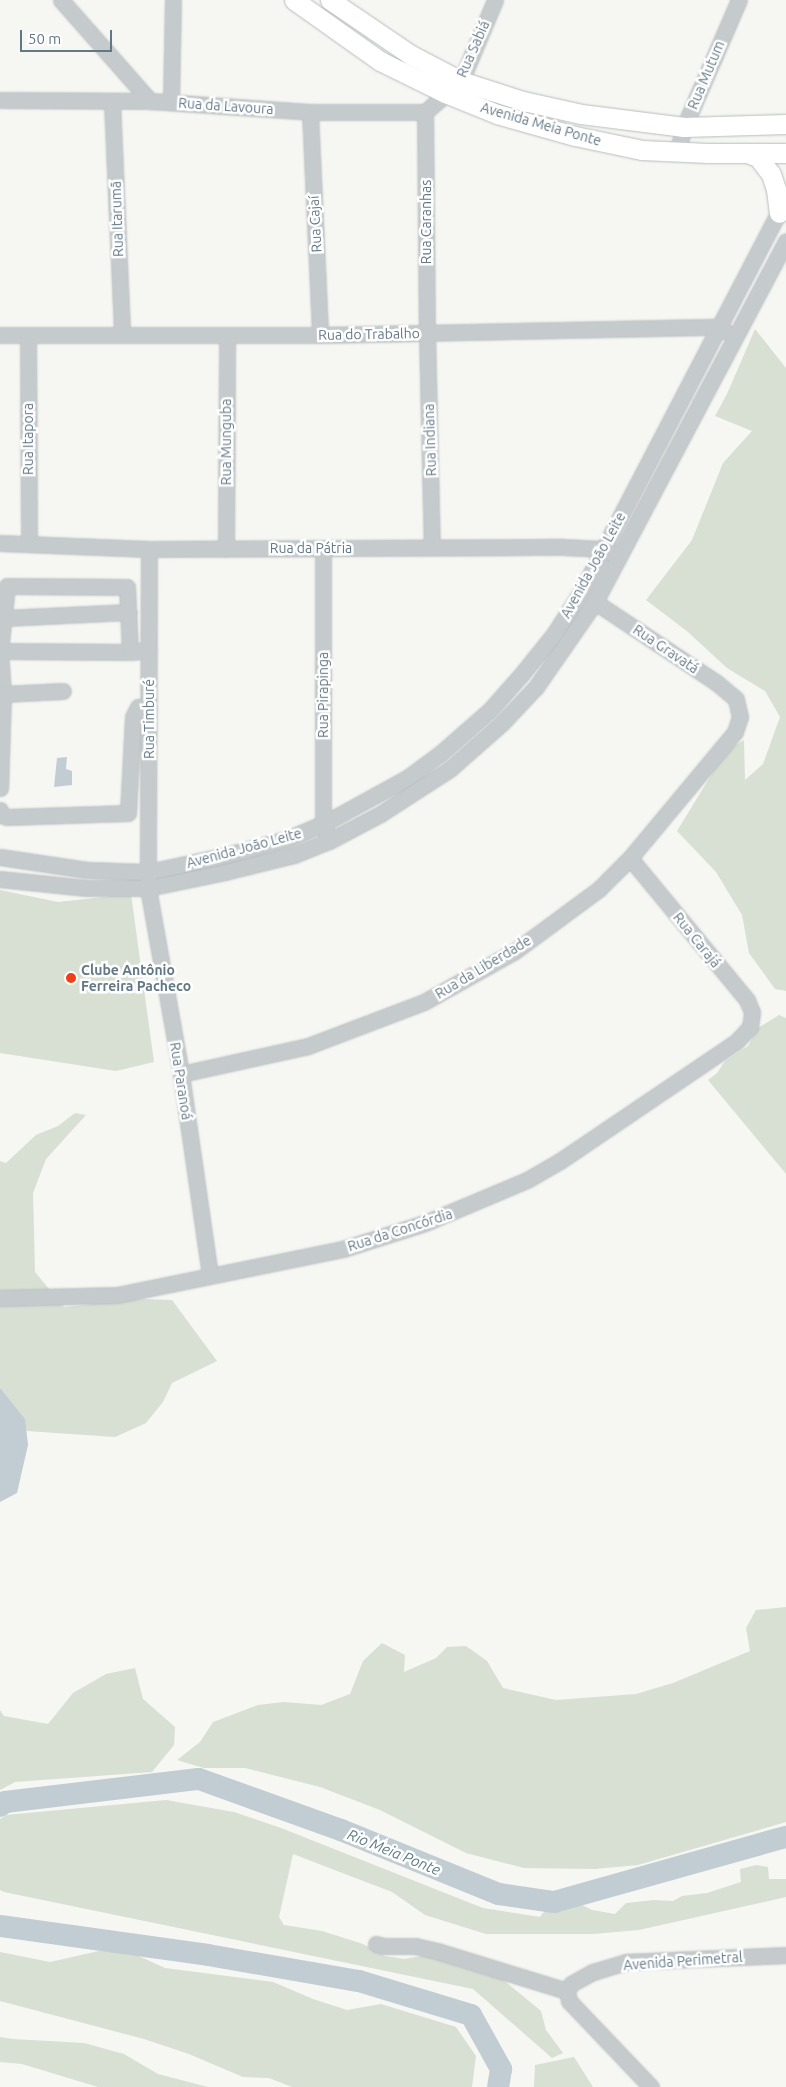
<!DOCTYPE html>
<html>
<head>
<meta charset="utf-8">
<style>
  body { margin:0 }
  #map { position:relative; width:786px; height:2087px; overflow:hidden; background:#f6f6f2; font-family:Ubuntu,sans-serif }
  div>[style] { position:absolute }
  .green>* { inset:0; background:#d8dfd3 }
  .water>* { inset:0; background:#c1cdd2 }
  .river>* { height:22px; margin:-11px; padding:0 11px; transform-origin:11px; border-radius:11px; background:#c1cdd2 }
  .roads { filter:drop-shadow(0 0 1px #b8bdc0) drop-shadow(0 0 1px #b8bdc0) }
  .minor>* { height:15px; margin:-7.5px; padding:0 7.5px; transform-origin:7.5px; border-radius:7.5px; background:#c5cacc }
  .major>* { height:19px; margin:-9.5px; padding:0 9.5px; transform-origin:9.5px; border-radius:9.5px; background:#fff }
  .dots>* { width:14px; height:14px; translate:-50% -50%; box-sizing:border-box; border:2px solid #fff; border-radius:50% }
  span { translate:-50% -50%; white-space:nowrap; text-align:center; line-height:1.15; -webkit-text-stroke:5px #fff; paint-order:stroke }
  .street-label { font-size:14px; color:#637886 }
  .poi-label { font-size:14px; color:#637886; font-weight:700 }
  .left { translate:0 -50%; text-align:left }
  .water-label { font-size:15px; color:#5e7b83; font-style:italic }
  .scale { position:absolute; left:20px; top:30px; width:92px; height:22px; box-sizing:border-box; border:2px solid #637886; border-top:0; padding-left:6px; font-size:15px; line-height:18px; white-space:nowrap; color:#637886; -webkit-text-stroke:4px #fff; paint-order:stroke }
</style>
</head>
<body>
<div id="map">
  <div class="green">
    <i style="clip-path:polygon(755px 329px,786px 368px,786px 991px,775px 989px,749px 953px,742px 915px,716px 872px,677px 831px,726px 751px,744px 740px,745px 780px,763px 764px,780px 717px,765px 691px,727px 668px,688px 632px,646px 600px,692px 540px,723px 463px,752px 431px,715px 416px,727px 394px)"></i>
    <i style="clip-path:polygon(0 890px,58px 902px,131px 894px,154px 1062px,116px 1071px,0 1053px)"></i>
    <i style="clip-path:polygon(779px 1015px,786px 1018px,786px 1174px,708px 1080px,717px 1073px,725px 1061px,748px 1046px,758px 1028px)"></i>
    <i style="clip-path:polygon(75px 1113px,86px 1115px,46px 1159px,33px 1193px,35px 1272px,64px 1307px,141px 1299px,172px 1300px,217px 1361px,172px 1383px,163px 1402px,146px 1423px,115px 1437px,27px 1431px,0 1399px,0 1161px,6px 1163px,36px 1135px,58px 1126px)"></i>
    <i style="clip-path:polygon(786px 1607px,786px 1822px,638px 1865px,595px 1869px,524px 1868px,466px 1853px,380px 1810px,320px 1787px,245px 1768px,204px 1768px,177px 1760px,200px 1742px,213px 1722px,258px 1705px,284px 1702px,321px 1705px,350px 1694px,363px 1661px,382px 1643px,405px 1655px,404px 1672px,436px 1658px,447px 1647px,466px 1646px,487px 1661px,503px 1688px,556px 1700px,636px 1694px,673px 1683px,750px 1651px,746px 1628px,756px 1610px)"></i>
    <i style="clip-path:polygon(135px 1668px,143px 1699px,175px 1727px,174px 1745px,152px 1772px,15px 1782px,0 1790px,0 1710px,4px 1716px,48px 1724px,73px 1693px,106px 1674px)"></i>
    <i style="clip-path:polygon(166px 1800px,234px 1812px,281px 1828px,483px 1908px,540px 1917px,546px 1909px,568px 1898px,592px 1910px,615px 1914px,626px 1903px,654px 1900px,673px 1901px,682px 1896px,707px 1893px,741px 1882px,740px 1869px,756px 1865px,768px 1867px,769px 1879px,786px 1879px,786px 1897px,639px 1930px,593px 1934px,486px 1934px,425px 1915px,392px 1892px,293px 1854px,279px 1917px,284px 1925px,322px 1931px,363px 1944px,385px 1956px,404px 1959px,428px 1955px,490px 1969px,541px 2011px,546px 2030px,563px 2053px,552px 2058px,473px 1989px,4px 1892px,0 1890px,0 1819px,6px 1815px)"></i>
    <i style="clip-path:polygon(99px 1951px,132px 1953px,165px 1968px,273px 1982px,313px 1999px,347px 2010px,381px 2004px,456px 2027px,476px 2056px,472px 2087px,292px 2087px,269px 2078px,243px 2077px,189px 2054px,144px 2039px,0 2001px,0 1952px,50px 1962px)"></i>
    <i style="clip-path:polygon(0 2037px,13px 2039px,84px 2043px,124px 2054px,158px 2074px,208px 2087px,98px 2087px,22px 2064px,0 2062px)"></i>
    <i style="clip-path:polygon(574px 2057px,593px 2087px,534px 2087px,535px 2065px)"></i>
  </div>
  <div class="water">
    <i style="clip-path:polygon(67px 757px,66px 769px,72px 771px,72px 785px,54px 787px,57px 758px)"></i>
    <i style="clip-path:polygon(0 1388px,25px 1419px,28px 1445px,17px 1493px,0 1502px)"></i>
  </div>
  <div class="river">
    <i style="left:0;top:1806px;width:6px;rotate:-39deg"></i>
    <i style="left:5px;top:1802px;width:195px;rotate:-6.8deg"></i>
    <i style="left:199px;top:1779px;width:151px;rotate:19.8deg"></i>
    <i style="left:341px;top:1830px;width:170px;rotate:22.1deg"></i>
    <i style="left:499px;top:1894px;width:56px;rotate:8.3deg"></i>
    <i style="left:554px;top:1902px;width:241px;rotate:-15.7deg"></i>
    <i style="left:0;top:1926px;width:210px;rotate:7.9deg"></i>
    <i style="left:208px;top:1955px;width:153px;rotate:9.8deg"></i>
    <i style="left:359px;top:1981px;width:117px;rotate:16.9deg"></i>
    <i style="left:471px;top:2015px;width:62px;rotate:60.9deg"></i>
    <i style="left:501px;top:2069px;width:18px;rotate:99deg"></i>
  </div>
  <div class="roads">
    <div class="minor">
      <i style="left:61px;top:0;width:135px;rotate:48.6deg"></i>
      <i style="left:0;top:100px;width:150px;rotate:0.4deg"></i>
      <i style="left:150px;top:101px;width:160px;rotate:3.9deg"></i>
      <i style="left:310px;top:112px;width:115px"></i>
      <i style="left:425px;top:112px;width:48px;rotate:-40.7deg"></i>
      <i style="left:461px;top:81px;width:88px;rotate:-67.2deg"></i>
      <i style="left:112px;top:102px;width:233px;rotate:87.5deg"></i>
      <i style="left:171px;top:102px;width:102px;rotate:-88.9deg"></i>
      <i style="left:310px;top:112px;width:223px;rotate:87.4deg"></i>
      <i style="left:425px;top:112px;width:221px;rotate:89.5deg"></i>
      <i style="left:427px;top:333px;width:214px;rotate:88.7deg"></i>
      <i style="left:677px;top:152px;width:26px;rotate:-74deg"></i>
      <i style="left:684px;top:127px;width:138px;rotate:-66.6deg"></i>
      <i style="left:0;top:335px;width:320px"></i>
      <i style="left:320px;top:335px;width:398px;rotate:-1.2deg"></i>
      <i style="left:718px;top:327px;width:8px;rotate:30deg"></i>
      <i style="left:28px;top:335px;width:208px;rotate:89.7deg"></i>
      <i style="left:0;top:543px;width:149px;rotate:2.3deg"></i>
      <i style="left:149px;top:549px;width:414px;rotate:-0.3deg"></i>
      <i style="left:563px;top:547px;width:41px;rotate:2.8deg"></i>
      <i style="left:604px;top:549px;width:9px;rotate:27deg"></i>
      <i style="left:149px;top:549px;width:339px;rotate:90.2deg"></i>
      <i style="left:148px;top:888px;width:189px;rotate:79.9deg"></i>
      <i style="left:181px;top:1074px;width:203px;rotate:81.8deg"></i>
      <i style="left:226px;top:549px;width:214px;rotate:-89.7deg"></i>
      <i style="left:323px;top:549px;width:275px;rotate:90deg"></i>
      <i style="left:323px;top:824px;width:9px;rotate:69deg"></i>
      <i style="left:4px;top:618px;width:125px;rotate:-2.7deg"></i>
      <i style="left:0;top:651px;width:43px;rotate:86deg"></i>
      <i style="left:3px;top:694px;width:94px;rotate:91.8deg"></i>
      <i style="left:130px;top:652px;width:65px;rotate:-92.6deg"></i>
      <i style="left:127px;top:587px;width:120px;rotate:-179.5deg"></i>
      <i style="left:7px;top:586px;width:65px;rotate:96.1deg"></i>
      <i style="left:0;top:651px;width:130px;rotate:0.4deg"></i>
      <i style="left:130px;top:652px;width:19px;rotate:-6deg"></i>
      <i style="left:3px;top:694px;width:60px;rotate:-2.9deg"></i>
      <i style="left:0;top:810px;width:5px;rotate:79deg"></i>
      <i style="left:1px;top:815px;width:6px;rotate:18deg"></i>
      <i style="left:7px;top:817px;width:121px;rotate:-1.9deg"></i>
      <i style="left:128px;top:813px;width:96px;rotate:-87deg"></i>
      <i style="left:133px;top:717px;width:11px;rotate:-63deg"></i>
      <i style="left:138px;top:707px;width:11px;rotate:5deg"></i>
      <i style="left:0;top:857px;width:88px;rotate:8.5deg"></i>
      <i style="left:87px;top:870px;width:61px;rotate:1.9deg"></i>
      <i style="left:148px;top:872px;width:81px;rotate:-12.1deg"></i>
      <i style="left:227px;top:855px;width:62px;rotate:-14.9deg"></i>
      <i style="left:287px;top:839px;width:39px;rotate:-23deg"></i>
      <i style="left:323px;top:824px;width:96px;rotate:-28.7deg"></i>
      <i style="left:407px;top:778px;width:42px;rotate:-36.3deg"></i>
      <i style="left:441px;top:753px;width:65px;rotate:-41.3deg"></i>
      <i style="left:490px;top:710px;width:47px;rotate:-48.5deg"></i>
      <i style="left:521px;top:675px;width:53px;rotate:-51.2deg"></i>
      <i style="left:554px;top:634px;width:50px;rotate:-57.3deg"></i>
      <i style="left:581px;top:592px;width:437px;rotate:-62.5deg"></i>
      <i style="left:0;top:879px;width:87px;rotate:5.9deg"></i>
      <i style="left:87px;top:888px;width:61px"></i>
      <i style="left:148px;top:888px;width:79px;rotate:-11.7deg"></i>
      <i style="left:225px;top:872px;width:71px;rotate:-13.8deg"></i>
      <i style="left:294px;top:855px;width:38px;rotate:-22deg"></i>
      <i style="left:329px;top:841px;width:60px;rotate:-27.8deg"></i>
      <i style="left:382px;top:813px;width:81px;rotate:-32.9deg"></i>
      <i style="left:450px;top:769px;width:69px;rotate:-41.5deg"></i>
      <i style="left:502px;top:723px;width:50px;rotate:-46.6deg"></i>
      <i style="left:536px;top:687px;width:103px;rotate:-55.2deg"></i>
      <i style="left:595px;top:602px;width:408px;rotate:-62.1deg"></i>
      <i style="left:181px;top:1074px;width:130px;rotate:-12.4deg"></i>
      <i style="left:308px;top:1046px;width:124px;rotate:-20.8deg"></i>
      <i style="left:424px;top:1002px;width:104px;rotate:-29.3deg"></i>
      <i style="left:515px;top:951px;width:104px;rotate:-36.4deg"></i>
      <i style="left:599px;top:889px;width:44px;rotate:-45deg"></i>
      <i style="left:630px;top:858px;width:164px;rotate:-50.2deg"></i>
      <i style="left:735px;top:732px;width:16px;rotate:-72deg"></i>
      <i style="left:740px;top:717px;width:18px;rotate:-103deg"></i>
      <i style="left:736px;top:699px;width:25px;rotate:-140deg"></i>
      <i style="left:717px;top:683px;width:146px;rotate:-146.4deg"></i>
      <i style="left:0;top:1298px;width:117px;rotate:-1.5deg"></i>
      <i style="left:117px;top:1295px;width:231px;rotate:-11.5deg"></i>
      <i style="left:343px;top:1249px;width:86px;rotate:-17.6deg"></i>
      <i style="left:425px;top:1223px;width:111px;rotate:-22.9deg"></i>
      <i style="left:527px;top:1180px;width:38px;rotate:-30deg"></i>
      <i style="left:560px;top:1161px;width:212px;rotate:-34.1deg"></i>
      <i style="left:736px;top:1042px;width:21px;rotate:-47deg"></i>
      <i style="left:750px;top:1027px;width:15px;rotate:-82deg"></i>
      <i style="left:752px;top:1012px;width:13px;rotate:-113deg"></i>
      <i style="left:747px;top:1000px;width:184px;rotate:-129.5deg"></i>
      <i style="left:376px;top:1944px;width:8px;rotate:14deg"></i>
      <i style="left:384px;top:1946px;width:31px"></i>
      <i style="left:415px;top:1946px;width:23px;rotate:13deg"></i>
      <i style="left:437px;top:1951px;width:136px;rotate:17.1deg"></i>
      <i style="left:651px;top:2087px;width:119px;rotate:-133.6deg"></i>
      <i style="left:569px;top:2001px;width:10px;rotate:-101deg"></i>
      <i style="left:567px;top:1991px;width:8px;rotate:-60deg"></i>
      <i style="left:571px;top:1984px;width:25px;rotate:-29deg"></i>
      <i style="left:593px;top:1972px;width:34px;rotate:-17deg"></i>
      <i style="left:626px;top:1962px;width:160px;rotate:-2.5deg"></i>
    </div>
    <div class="major">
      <i style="left:294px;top:0;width:105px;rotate:35.3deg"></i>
      <i style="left:380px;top:61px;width:72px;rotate:26.2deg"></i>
      <i style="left:445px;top:93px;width:56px;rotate:22deg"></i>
      <i style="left:497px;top:114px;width:81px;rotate:15.8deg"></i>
      <i style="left:575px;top:136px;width:68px;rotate:11.8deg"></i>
      <i style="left:642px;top:150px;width:66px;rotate:2.6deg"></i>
      <i style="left:708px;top:153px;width:78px"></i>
      <i style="left:330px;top:0;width:98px;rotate:34.2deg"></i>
      <i style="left:411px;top:55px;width:56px;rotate:27.5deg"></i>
      <i style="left:461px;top:81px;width:65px;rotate:17.9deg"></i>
      <i style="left:523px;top:101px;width:59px;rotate:12.6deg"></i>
      <i style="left:581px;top:114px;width:104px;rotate:7.2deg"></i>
      <i style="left:684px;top:127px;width:102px;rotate:-1.7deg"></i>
      <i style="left:747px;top:153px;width:12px;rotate:20deg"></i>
      <i style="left:758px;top:157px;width:21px;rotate:53deg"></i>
      <i style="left:771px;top:174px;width:16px;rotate:72deg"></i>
      <i style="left:776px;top:189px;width:24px;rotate:83deg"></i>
    </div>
  </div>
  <div class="dots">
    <i style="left:71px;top:978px;background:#f23e17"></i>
  </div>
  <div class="street-label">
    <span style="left:473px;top:49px;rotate:-66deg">Rua Sabiá</span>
    <span style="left:706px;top:75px;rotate:-67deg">Rua Mutum</span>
    <span style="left:226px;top:106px;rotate:4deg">Rua da Lavoura</span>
    <span style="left:541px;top:124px;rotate:16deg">Avenida Meia Ponte</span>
    <span style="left:117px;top:219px;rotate:-92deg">Rua Itarumã</span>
    <span style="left:426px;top:222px;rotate:-90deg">Rua Caranhas</span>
    <span style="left:315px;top:224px;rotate:-93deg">Rua Cajaí</span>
    <span style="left:369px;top:334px;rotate:-1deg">Rua do Trabalho</span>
    <span style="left:28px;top:439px;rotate:-90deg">Rua Itapora</span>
    <span style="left:430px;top:440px;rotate:-92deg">Rua Indiana</span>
    <span style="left:226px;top:442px;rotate:-90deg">Rua Munguba</span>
    <span style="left:311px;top:548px">Rua da Pátria</span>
    <span style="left:593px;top:565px;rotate:-61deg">Avenida João Leite</span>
    <span style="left:666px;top:649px;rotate:34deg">Rua Gravatá</span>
    <span style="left:323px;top:695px;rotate:-90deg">Rua Pirapinga</span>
    <span style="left:149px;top:719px;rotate:-90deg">Rua Timburé</span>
    <span style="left:244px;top:848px;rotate:-15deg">Avenida João Leite</span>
    <span style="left:697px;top:940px;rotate:51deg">Rua Carajá</span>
    <span style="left:483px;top:967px;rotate:-31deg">Rua da Liberdade</span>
    <span style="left:181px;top:1081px;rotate:81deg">Rua Paranoá</span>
    <span style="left:400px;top:1230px;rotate:-18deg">Rua da Concórdia</span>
    <span style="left:683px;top:1961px;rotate:-4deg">Avenida Perimetral</span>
  </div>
  <div class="poi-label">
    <span class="left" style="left:81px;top:978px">Clube Antônio<br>Ferreira Pacheco</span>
  </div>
  <div class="water-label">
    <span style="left:394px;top:1852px;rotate:22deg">Rio Meia Ponte</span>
  </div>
  <div class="scale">50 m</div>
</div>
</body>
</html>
